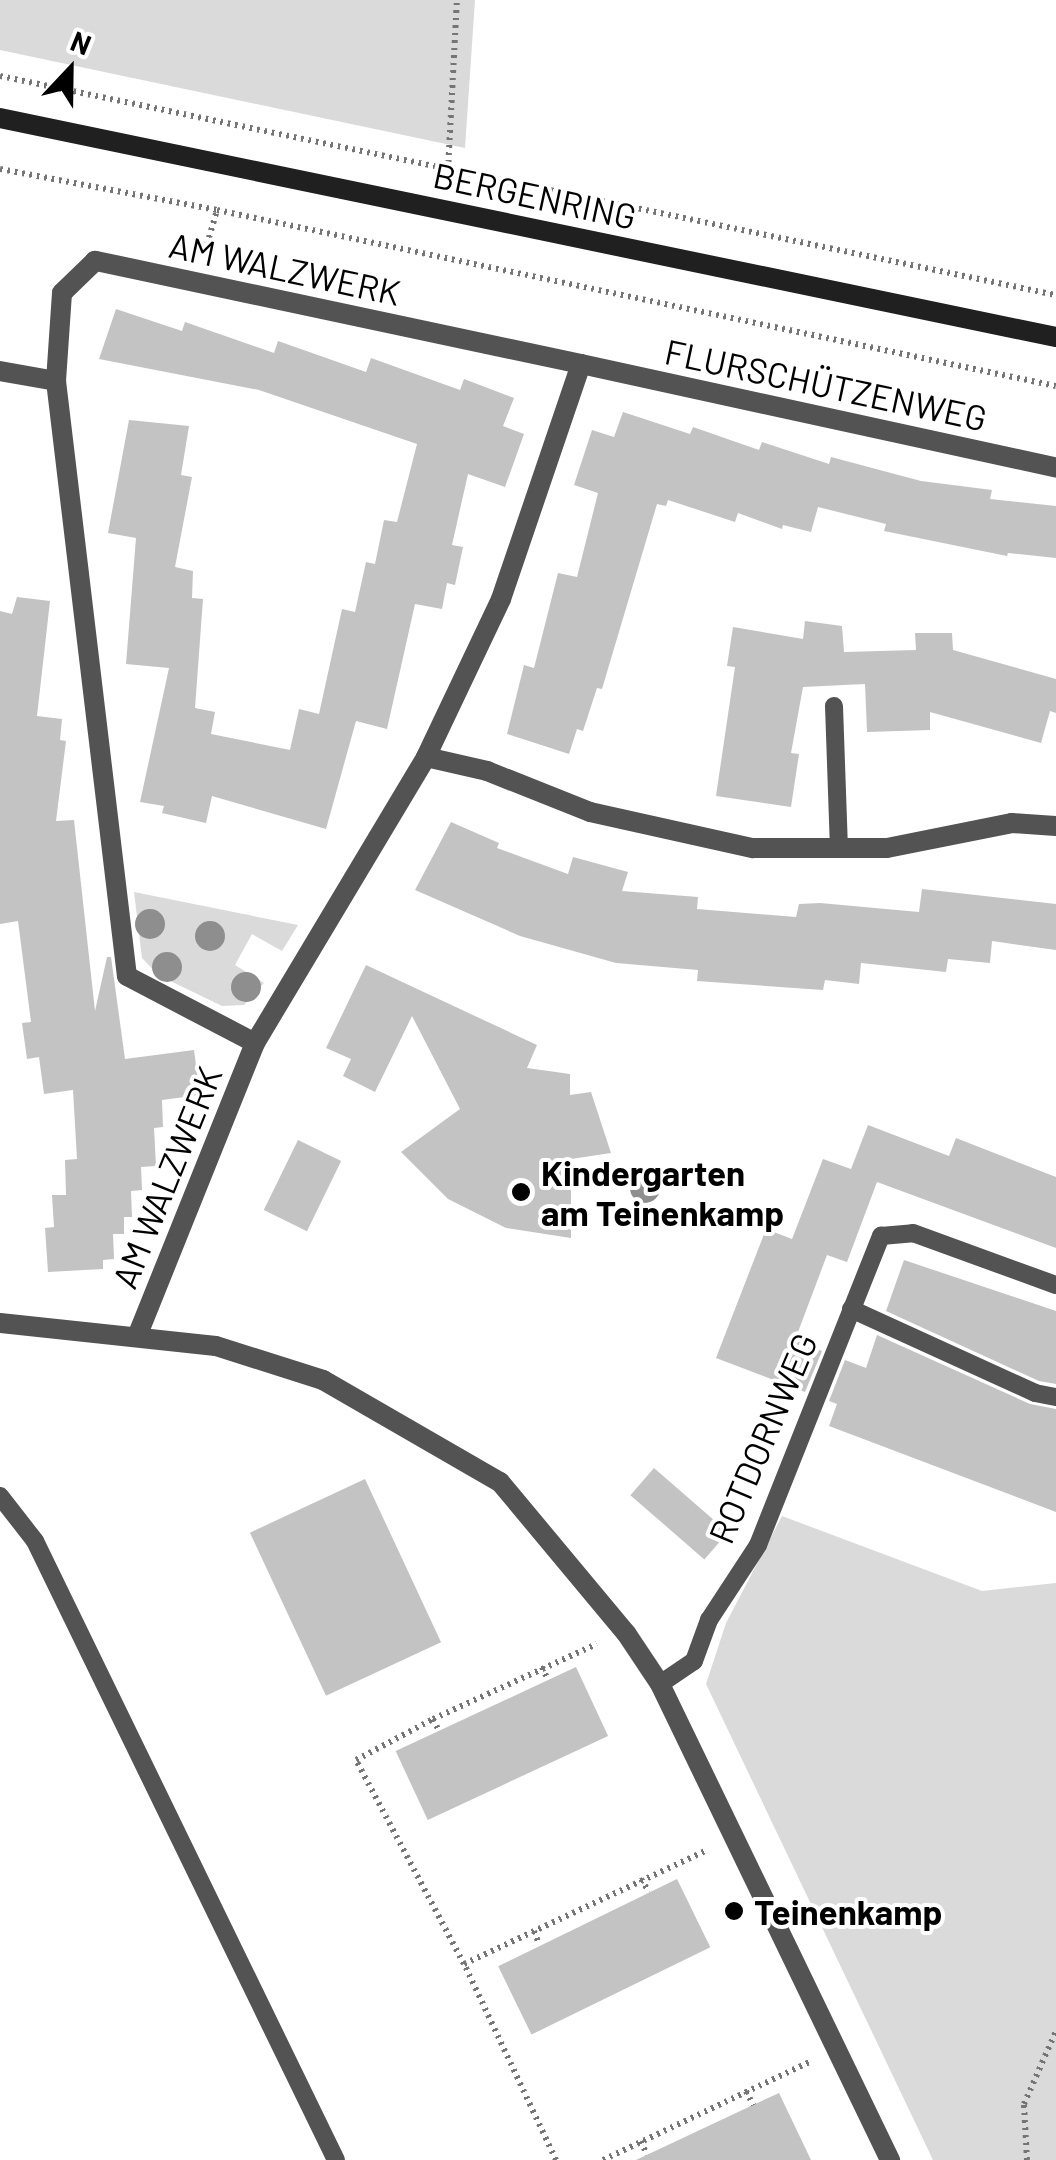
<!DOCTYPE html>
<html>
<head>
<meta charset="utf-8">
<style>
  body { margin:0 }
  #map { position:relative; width:1056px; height:2160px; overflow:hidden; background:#fff; font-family:Barlow,sans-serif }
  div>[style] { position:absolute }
  .green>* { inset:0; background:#dadada }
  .building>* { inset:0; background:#c3c3c3; transform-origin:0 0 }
  .path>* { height:6px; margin-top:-3px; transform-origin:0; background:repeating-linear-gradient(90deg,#757575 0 2.5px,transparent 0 7.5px) }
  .lane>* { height:18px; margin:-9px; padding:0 9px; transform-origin:9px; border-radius:9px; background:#535353 }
  .street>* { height:20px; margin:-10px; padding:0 10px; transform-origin:10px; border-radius:10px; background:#535353 }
  .secondary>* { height:20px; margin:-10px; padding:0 10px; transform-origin:10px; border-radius:10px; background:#202020 }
  .trees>* { width:30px; height:30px; margin:-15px; border-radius:50%; background:#8e8e8e }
  .dots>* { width:28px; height:28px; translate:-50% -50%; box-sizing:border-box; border:5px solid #fff; border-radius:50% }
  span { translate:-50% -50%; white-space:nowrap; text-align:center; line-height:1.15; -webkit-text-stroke:8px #fff; paint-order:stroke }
  .street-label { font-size:35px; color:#000 }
  .poi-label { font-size:35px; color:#000; font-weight:700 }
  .left { translate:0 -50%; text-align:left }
  .north { position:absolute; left:20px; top:20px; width:100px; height:100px; -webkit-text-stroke:8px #fff; paint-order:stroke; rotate:22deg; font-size:28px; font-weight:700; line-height:40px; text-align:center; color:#000 }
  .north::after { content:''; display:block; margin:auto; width:35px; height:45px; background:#000; clip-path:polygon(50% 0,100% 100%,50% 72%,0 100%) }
</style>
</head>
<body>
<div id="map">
  <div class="green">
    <i style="clip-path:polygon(0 0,475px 0,465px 148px,0 50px)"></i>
    <i style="clip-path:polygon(134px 892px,298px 925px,282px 951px,252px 934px,235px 965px,264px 983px,244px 1005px,222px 1006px,158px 975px,142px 958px)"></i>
    <i style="clip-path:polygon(782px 1516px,982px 1591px,1056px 1583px,1056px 2160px,933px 2160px,706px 1684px,726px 1623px)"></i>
  </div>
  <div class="building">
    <i style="clip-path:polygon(116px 309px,182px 331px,185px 322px,274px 353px,278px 341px,366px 372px,371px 358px,460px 390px,464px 379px,514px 398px,503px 426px,524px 434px,505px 487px,468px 474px,452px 545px,463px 547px,455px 585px,447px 583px,442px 609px,415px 604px,387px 729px,356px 721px,326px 829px,212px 796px,206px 823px,162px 813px,164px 806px,140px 802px,169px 668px,126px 664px,136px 538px,108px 533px,129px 420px,189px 426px,181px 475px,192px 477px,175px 567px,193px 571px,192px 598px,203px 599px,195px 708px,215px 712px,211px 734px,290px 750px,299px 709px,319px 714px,342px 609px,355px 612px,366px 562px,375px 564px,384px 520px,397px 522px,417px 444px,259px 390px,99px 359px)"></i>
    <i style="clip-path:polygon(623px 412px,690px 434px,693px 427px,759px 450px,762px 442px,829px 464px,831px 457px,921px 481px,992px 490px,990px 499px,1056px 506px,1056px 558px,1008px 553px,1007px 556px,884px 531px,886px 524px,818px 507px,811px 532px,783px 525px,782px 529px,738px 513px,735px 522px,668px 500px,666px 506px,657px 504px,602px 689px,597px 688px,583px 731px,577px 729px,569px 754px,507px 734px,524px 665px,534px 668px,558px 573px,577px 577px,598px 493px,574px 485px,592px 430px,614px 437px)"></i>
    <i style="clip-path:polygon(17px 597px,50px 601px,37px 716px,62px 719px,60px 740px,66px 741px,56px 821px,74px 820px,95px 1011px,107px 957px,111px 957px,125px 1059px,194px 1050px,200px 1095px,162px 1100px,163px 1127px,154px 1128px,156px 1166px,141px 1167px,142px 1190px,131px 1191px,132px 1217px,124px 1217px,124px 1234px,113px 1234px,114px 1259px,103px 1260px,103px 1269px,48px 1272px,45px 1228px,54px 1227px,52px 1195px,66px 1195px,65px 1160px,77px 1159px,73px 1090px,44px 1094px,39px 1057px,27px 1059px,22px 1023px,31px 1022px,18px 921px,0 924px,0 611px,12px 614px)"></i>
    <i style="clip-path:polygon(805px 621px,842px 626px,844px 652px,916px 650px,915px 633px,952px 633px,953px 650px,1056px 679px,1056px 713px,1050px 711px,1041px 743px,930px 712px,930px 730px,867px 732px,865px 684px,803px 687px,791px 753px,799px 754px,791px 807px,716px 796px,735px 667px,727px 666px,733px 627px,803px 639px)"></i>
    <i style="clip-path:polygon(451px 822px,499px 843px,497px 848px,568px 874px,573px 857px,628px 872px,622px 891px,698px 897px,697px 909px,796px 917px,799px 904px,820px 903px,919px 912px,922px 889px,1056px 904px,1056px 950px,992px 941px,990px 963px,948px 959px,946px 972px,861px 963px,859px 984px,825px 980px,823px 990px,697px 981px,698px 970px,616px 963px,520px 936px,415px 890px)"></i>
    <i style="clip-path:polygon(366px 965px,537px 1045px,527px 1068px,570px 1074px,570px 1095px,591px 1092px,611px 1153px,571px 1159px,571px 1238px,506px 1228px,448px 1199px,401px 1152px,460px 1109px,412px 1016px,375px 1092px,343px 1076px,351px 1059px,326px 1048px)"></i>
    <i style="clip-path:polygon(868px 1125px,949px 1156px,956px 1138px,1056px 1177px,1056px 1248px,877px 1182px,847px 1262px,827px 1255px,795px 1340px,822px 1351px,805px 1392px,716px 1358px,766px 1229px,792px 1239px,823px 1159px,851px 1169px)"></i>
    <i style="left:298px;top:1140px;width:48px;height:78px;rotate:26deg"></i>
    <i style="clip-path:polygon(904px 1260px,1056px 1311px,1056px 1384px,1039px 1381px,886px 1311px)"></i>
    <i style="clip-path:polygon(877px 1335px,1030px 1404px,1056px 1409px,1056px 1512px,829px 1426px,837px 1404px,829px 1401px,845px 1360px,866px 1368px)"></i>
    <i style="left:654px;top:1468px;width:98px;height:36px;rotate:41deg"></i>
    <i style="left:365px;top:1479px;width:180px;height:127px;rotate:65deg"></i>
    <i style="left:576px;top:1667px;width:76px;height:199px;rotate:65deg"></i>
    <i style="left:677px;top:1879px;width:76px;height:199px;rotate:64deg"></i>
    <i style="clip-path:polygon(779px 2093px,811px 2160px,636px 2160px,753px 2105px)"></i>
  </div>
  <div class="path">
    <i style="left:0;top:76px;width:1078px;rotate:11.72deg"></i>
    <i style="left:0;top:169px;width:221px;rotate:10.7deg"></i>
    <i style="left:217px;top:210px;width:857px;rotate:11.85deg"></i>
    <i style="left:448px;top:170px;width:170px;rotate:-87deg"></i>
    <i style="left:205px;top:252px;width:44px;rotate:-74.1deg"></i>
    <i style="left:542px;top:1667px;width:14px;rotate:65deg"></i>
    <i style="left:433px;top:1719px;width:13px;rotate:63deg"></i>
    <i style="left:641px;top:1879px;width:15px;rotate:58deg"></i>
    <i style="left:534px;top:1931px;width:14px;rotate:69deg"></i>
    <i style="left:464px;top:1964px;width:268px;rotate:-25.1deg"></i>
    <i style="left:746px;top:2091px;width:16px;rotate:63deg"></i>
    <i style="left:641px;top:2141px;width:15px;rotate:67deg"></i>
    <i style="left:556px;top:2160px;width:217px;rotate:-115.1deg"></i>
    <i style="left:464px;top:1964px;width:231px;rotate:-117.9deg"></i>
    <i style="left:356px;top:1760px;width:87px;rotate:-28deg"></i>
    <i style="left:433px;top:1719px;width:180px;rotate:-24.6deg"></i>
    <i style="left:603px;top:2160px;width:228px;rotate:-25.4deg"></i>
    <i style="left:1027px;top:2160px;width:56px;rotate:-93.1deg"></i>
    <i style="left:1024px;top:2104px;width:80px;rotate:-66.3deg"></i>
  </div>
  <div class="lane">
    <i style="left:834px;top:706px;width:142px;rotate:88deg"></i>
    <i style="left:851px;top:1309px;width:202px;rotate:24.5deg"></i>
    <i style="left:1035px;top:1393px;width:21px;rotate:11deg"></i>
    <i style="left:0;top:1496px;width:57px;rotate:52.1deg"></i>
    <i style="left:35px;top:1541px;width:688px;rotate:64.07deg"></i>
    <i style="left:660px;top:1684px;width:41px;rotate:-34.1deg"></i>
    <i style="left:694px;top:1661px;width:44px;rotate:-69.9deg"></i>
    <i style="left:709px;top:1620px;width:90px;rotate:-56.8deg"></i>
    <i style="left:758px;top:1545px;width:333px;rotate:-68.3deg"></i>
    <i style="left:881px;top:1236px;width:32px;rotate:-5deg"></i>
    <i style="left:913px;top:1233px;width:152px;rotate:20deg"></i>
  </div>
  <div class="street">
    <i style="left:581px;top:364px;width:486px;rotate:12.3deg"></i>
    <i style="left:0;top:371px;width:57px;rotate:10.1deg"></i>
    <i style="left:426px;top:757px;width:63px;rotate:12.9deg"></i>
    <i style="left:487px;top:771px;width:111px;rotate:21.7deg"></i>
    <i style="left:590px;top:812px;width:167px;rotate:12.5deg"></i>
    <i style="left:753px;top:848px;width:134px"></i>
    <i style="left:887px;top:848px;width:127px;rotate:-11.3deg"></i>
    <i style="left:1012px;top:823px;width:44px;rotate:3.9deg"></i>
    <i style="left:0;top:1323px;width:217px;rotate:6.1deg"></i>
    <i style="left:216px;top:1346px;width:112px;rotate:17.6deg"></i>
    <i style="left:323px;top:1380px;width:204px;rotate:30deg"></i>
    <i style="left:500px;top:1482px;width:197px;rotate:50.2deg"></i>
    <i style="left:626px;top:1633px;width:61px;rotate:56.3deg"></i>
    <i style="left:660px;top:1684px;width:529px;rotate:64.21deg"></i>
    <i style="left:138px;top:1334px;width:314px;rotate:-68.1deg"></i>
    <i style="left:255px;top:1043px;width:333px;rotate:-59.1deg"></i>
    <i style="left:426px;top:757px;width:175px;rotate:-64.6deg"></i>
    <i style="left:501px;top:599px;width:248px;rotate:-71.2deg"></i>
    <i style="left:581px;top:364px;width:497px;rotate:-168deg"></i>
    <i style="left:95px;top:261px;width:46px;rotate:135.9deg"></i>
    <i style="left:62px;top:293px;width:88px;rotate:93.9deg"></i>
    <i style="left:56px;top:381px;width:599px;rotate:83.2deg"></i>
    <i style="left:127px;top:976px;width:144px;rotate:27.6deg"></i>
  </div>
  <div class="secondary">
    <i style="left:0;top:118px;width:1078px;rotate:11.72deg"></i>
  </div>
  <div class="trees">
    <i style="left:150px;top:924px"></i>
    <i style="left:210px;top:936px"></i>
    <i style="left:167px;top:967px"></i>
    <i style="left:246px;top:987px"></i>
    <i style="left:645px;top:1188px"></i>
  </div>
  <div class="dots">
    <i style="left:521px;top:1192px;background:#000"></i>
    <i style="left:734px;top:1911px;background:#000"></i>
  </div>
  <div class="street-label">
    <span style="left:535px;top:195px;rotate:12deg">BERGENRING</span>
    <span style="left:285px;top:268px;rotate:12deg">AM WALZWERK</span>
    <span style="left:826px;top:384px;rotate:12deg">FLURSCHÜTZENWEG</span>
    <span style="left:166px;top:1177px;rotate:-68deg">AM WALZWERK</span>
    <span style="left:762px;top:1438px;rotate:-67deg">ROTDORNWEG</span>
  </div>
  <div class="poi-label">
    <span class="left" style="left:541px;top:1192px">Kindergarten<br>am Teinenkamp</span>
    <span class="left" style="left:754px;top:1911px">Teinenkamp</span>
  </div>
  <div class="north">N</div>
</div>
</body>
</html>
